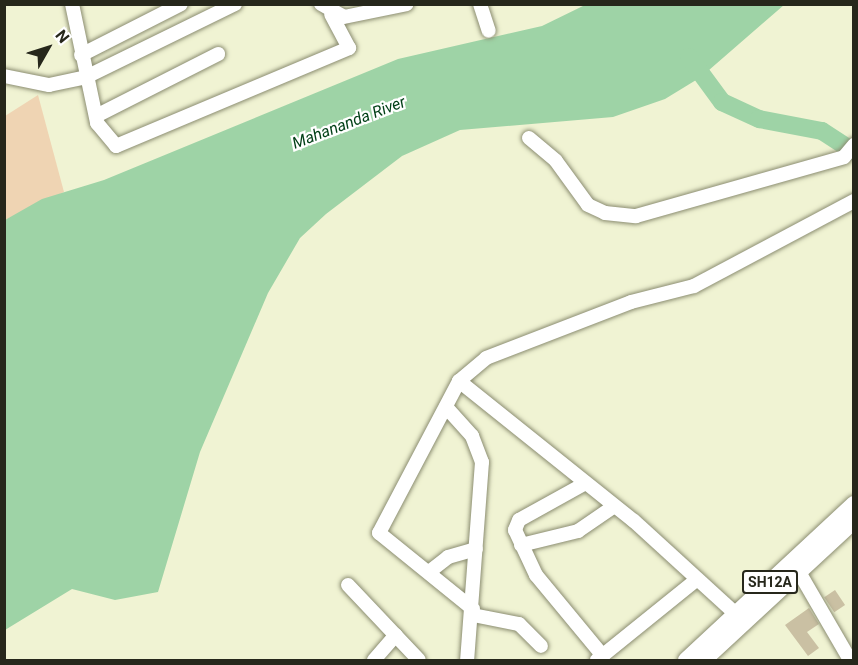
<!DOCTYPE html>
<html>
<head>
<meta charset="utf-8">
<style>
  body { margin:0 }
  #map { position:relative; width:858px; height:665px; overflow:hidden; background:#f0f3d3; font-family:Roboto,sans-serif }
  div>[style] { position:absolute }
  .green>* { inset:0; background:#efd4b3 }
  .water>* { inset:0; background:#9ed3a6 }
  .river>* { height:18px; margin:-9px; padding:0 9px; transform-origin:9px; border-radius:9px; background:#9ed3a6 }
  .building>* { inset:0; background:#cac0a3; transform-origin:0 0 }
  .roads { filter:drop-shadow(0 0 2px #8b8d71) drop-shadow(0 0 2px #8b8d71) }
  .minor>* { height:14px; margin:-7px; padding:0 7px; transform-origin:7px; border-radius:7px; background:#fff }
  .major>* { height:16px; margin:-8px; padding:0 8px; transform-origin:8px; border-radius:8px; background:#fff }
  span { translate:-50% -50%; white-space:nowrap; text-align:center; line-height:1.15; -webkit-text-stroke:4.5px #fff; paint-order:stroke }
  .shield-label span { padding:2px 4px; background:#fff; border:2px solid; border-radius:4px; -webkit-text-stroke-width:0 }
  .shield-label { font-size:14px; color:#26271b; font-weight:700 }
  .water-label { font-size:16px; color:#003f16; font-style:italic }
  .frame { position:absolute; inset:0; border:6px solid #26271b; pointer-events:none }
  .north { position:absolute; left:18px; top:18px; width:60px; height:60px; -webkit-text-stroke:4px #fff; paint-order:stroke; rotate:51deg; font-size:16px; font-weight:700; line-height:24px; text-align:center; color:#26271b }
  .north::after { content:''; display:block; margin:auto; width:21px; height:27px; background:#26271b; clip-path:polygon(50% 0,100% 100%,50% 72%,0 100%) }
</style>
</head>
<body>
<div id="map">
  <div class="green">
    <i style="clip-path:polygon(38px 95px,64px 192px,5px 220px,5px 116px)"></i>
  </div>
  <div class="water">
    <i style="clip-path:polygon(585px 5px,784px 5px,701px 77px,665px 99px,613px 117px,460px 130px,402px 156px,326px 214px,300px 238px,268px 293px,200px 452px,158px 592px,115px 600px,72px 589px,5px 630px,5px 220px,42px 199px,104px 180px,398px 59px,542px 26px)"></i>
  </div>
  <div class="river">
    <i style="left:689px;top:57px;width:56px;rotate:53.7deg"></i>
    <i style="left:722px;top:102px;width:41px;rotate:24.7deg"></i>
    <i style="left:759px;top:119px;width:64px;rotate:10.8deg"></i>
    <i style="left:822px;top:131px;width:38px;rotate:33deg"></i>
  </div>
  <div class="building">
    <i style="left:835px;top:590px;width:18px;height:13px;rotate:56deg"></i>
    <i style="clip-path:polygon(809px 608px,819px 624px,807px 632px,819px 648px,808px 656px,785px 625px)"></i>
  </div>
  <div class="roads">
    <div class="minor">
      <i style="left:72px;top:4px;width:122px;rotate:78.1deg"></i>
      <i style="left:97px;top:123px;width:30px;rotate:50deg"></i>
      <i style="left:116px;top:146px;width:253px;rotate:-22.8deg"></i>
      <i style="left:349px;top:48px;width:38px;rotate:-118deg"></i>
      <i style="left:321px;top:4px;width:26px;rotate:29deg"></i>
      <i style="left:344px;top:17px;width:64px;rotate:-11.7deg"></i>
      <i style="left:480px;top:4px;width:28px;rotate:72deg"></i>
      <i style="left:81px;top:55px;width:112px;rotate:-27deg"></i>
      <i style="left:4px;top:76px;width:46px;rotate:11.3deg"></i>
      <i style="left:49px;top:85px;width:38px;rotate:-12deg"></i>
      <i style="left:86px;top:77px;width:166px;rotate:-26.1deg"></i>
      <i style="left:96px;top:116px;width:137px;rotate:-26.9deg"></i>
      <i style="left:529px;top:138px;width:35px;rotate:40deg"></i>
      <i style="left:556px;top:161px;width:54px;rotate:54deg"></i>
      <i style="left:588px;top:205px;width:19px;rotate:25deg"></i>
      <i style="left:605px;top:213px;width:31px;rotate:6deg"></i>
      <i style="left:636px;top:216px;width:216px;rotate:-15.8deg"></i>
      <i style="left:844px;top:157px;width:16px;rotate:-50deg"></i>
      <i style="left:459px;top:381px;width:224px;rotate:38.7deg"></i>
      <i style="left:634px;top:521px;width:138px;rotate:42.4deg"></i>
      <i style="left:446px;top:407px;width:39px;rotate:48deg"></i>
      <i style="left:472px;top:436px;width:28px;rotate:69deg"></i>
      <i style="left:482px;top:462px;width:199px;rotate:94.3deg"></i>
      <i style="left:584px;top:484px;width:74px;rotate:151deg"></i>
      <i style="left:519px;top:520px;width:11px;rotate:112deg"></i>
      <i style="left:515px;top:530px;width:50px;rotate:65deg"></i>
      <i style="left:536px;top:575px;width:105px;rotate:50.4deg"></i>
      <i style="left:521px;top:545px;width:59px;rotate:-13.8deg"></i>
      <i style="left:578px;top:531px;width:42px;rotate:-34.4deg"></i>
      <i style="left:429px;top:572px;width:24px;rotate:-38deg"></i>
      <i style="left:448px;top:557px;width:29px;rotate:-16deg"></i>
      <i style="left:799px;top:572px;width:102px;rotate:59.9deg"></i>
      <i style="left:348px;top:585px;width:103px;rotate:46.6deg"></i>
      <i style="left:473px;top:609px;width:121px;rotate:-141deg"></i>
      <i style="left:379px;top:533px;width:172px;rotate:-62.2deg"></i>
      <i style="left:459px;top:381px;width:35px;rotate:-40deg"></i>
      <i style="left:486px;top:358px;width:155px;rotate:-21.1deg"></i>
      <i style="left:631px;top:302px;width:65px;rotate:-14.3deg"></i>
      <i style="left:694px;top:286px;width:181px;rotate:-28deg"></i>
      <i style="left:473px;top:615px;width:47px;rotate:11.1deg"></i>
      <i style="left:519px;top:624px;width:31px;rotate:45deg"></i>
      <i style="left:374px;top:660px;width:33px;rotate:-49deg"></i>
      <i style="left:597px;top:660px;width:126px;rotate:-38.9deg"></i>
    </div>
    <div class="major">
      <i style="left:686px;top:660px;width:229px;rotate:-42.9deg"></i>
      <i style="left:704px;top:660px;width:205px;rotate:-42.8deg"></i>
    </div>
  </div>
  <div class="shield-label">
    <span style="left:770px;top:582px">SH12A</span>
  </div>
  <div class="water-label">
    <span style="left:349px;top:123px;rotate:-21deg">Mahananda River</span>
  </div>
  <div class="frame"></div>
  <div class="north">N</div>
</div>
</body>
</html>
